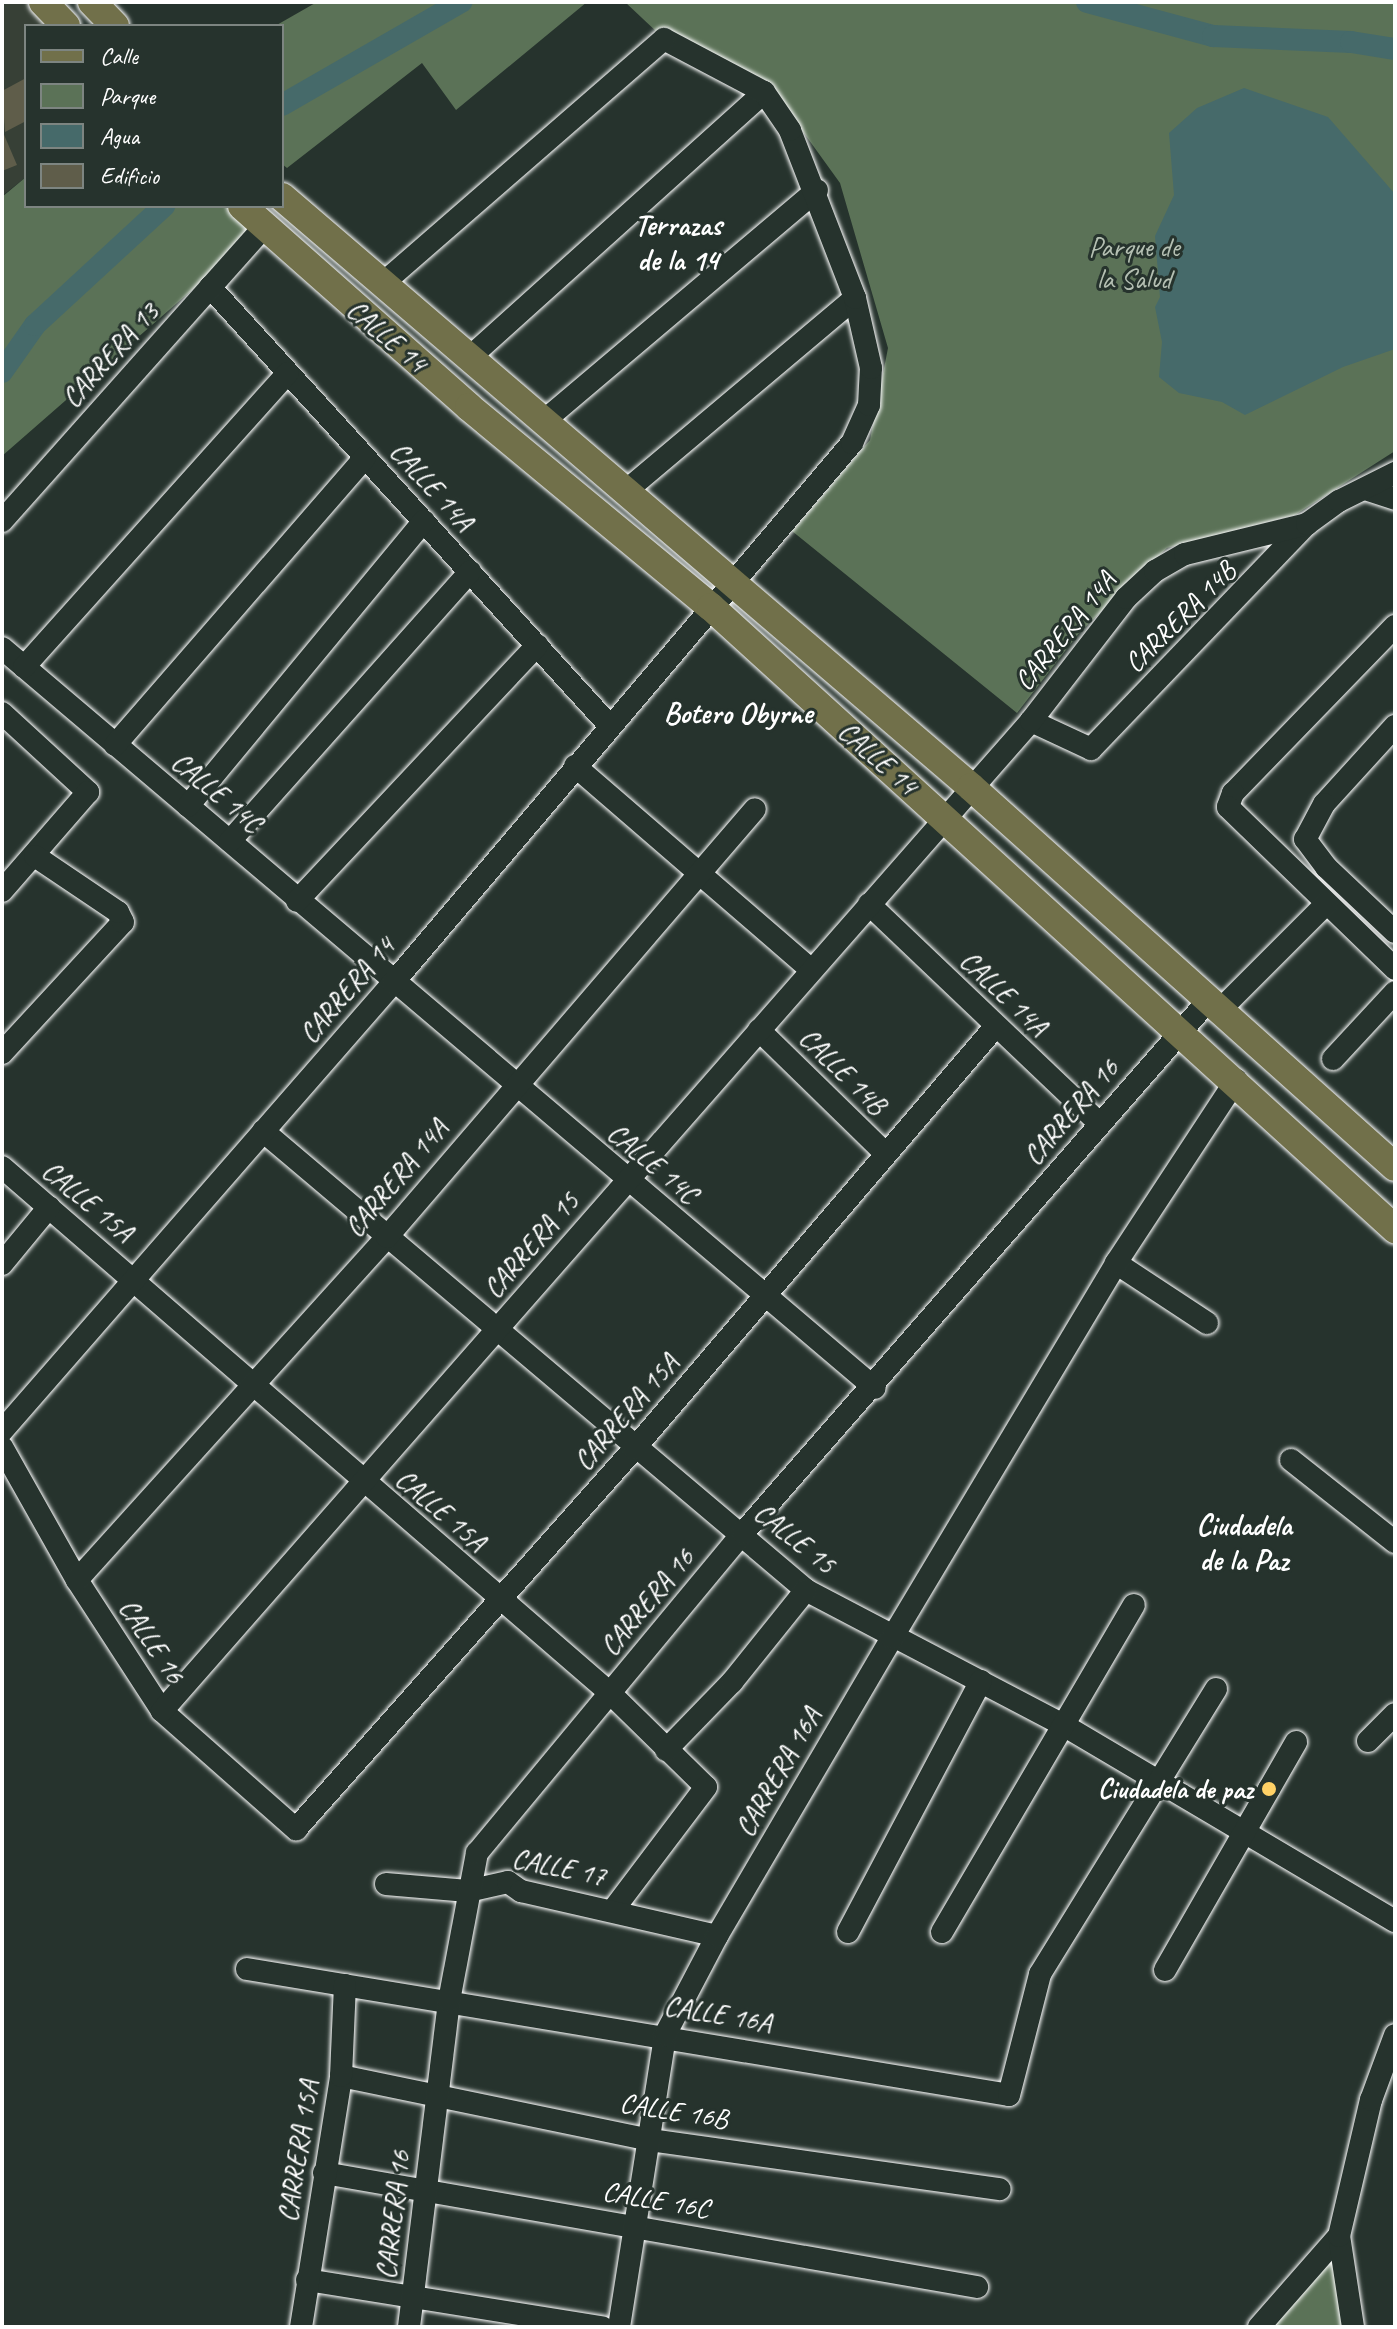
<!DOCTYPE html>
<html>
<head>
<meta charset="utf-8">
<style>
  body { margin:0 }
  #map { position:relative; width:1397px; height:2329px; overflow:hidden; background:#26332d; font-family:Caveat,sans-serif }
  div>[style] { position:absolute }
  .built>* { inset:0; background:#374036 }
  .green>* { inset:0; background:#5b7257 }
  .water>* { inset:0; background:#466a6a }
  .canal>* { height:22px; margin:-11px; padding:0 11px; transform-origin:11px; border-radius:11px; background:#466a6a }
  .building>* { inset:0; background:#5f5d4a }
  .roads { filter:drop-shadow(0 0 2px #fff) drop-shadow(0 0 2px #fff) }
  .minor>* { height:22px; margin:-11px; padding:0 11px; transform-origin:11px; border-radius:11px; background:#26332d }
  .major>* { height:28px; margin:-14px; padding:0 14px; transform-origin:14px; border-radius:14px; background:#71704a }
  .dots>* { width:22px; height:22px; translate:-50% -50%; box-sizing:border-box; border:4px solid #26332d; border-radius:50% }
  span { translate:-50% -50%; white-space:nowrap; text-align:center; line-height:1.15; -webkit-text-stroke:6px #26332d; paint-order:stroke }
  .park-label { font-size:28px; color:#b5c0b3 }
  .street-label { font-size:28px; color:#fff }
  .poi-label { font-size:28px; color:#fff; font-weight:700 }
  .right { translate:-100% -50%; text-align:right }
  .neighbourhood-label { font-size:30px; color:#fff; font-weight:700 }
  .frame { position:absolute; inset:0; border:4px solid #fff; pointer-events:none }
  .legend { position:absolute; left:24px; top:24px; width:260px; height:184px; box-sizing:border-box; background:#26332d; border:2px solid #7d8581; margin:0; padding:10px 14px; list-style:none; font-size:24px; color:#fff }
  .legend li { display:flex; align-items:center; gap:16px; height:40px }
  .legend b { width:40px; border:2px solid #7d8581 }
</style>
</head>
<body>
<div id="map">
  <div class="built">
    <i style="clip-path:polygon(2px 2px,46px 2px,66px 26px,26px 26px,26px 177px,2px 196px)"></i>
  </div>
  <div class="green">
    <i style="clip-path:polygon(317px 2px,587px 2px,456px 110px,422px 63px,287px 168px,282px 164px,282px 26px,275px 26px)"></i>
    <i style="clip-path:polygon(625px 2px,1395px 2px,1395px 451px,1295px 515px,1167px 548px,1079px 633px,1017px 713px,792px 531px,870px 440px,888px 348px,840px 183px,770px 86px,659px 34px)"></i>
    <i style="clip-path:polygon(26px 177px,26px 206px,242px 206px,263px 228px,2px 456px,2px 197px)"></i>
    <i style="clip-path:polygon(1339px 2236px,1348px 2327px,1259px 2327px)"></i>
  </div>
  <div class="water">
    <i style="clip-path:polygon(1244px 88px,1328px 117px,1395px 194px,1395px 349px,1343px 367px,1245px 415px,1222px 402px,1179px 393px,1159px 377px,1162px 342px,1155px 307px,1160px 297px,1155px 236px,1174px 195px,1169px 133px,1197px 108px)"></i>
  </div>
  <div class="canal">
    <i style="left:1087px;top:2px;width:131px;rotate:15.1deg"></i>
    <i style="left:1213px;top:36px;width:138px;rotate:2.5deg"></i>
    <i style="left:1351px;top:42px;width:45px;rotate:9deg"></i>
    <i style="left:282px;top:105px;width:207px;rotate:-29.9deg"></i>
    <i style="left:2px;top:372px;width:57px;rotate:-54.9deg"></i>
    <i style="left:35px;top:325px;width:176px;rotate:-42.7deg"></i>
  </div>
  <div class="building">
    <i style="clip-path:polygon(26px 78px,26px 121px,5px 132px,2px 91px)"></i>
    <i style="clip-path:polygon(2px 130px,17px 165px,2px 171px)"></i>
  </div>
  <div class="roads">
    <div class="minor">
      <i style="left:210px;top:287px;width:592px;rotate:47.67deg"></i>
      <i style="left:469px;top:358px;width:397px;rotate:-42deg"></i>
      <i style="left:545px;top:420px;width:356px;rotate:-40.2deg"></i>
      <i style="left:627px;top:490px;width:298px;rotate:-40.1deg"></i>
      <i style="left:1368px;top:490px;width:28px;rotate:18deg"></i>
      <i style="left:2px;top:521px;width:392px;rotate:-48.3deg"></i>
      <i style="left:1395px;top:626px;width:233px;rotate:134.1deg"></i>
      <i style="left:1233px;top:793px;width:15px;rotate:110deg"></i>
      <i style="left:1228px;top:807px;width:233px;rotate:44.1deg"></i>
      <i style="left:2px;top:648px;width:1144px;rotate:40.29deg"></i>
      <i style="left:24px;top:667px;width:395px;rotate:-48.1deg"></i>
      <i style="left:2px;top:713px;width:117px;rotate:42.6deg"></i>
      <i style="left:88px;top:792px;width:131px;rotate:131deg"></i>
      <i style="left:1031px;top:721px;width:66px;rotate:25deg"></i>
      <i style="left:1091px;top:749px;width:312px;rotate:-46.2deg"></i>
      <i style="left:1395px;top:726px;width:105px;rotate:132.3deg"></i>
      <i style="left:1324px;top:804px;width:40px;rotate:118deg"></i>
      <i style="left:1305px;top:839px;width:35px;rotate:53deg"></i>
      <i style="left:1326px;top:867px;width:95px;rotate:43.3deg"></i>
      <i style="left:115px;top:745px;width:381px;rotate:-49deg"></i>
      <i style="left:575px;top:766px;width:312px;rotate:40.8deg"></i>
      <i style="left:188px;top:806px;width:370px;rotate:-50.4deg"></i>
      <i style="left:230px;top:841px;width:361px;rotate:-48.3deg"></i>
      <i style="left:297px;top:901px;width:351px;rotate:-46.8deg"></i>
      <i style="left:869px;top:904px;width:319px;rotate:43.6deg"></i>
      <i style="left:1218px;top:1012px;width:153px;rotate:-45deg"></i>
      <i style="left:759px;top:1030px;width:177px;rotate:44.3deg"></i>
      <i style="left:2px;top:1053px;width:178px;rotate:-47.3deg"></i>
      <i style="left:123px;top:922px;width:11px;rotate:-117deg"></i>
      <i style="left:118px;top:912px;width:100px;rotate:-146deg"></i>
      <i style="left:1333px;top:1059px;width:91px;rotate:-47.2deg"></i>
      <i style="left:263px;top:1131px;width:711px;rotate:40.21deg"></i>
      <i style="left:806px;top:1590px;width:293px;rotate:27.7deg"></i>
      <i style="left:1065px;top:1726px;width:383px;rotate:30.6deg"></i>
      <i style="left:2px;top:1167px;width:804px;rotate:40.86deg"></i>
      <i style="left:610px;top:1693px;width:134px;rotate:44.4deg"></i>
      <i style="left:706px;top:1787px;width:154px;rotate:127.1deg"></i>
      <i style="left:1116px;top:1263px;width:109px;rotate:33.4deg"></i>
      <i style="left:2px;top:1264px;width:74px;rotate:-50.5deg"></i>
      <i style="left:2px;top:1431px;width:595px;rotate:-48.89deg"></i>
      <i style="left:393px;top:983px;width:709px;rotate:-49.64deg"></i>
      <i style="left:852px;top:443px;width:42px;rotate:-65.9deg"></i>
      <i style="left:869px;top:405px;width:37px;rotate:-87deg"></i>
      <i style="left:871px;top:368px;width:72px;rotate:-102.9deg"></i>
      <i style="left:855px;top:298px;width:180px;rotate:-111.2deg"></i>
      <i style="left:790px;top:130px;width:46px;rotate:-124.4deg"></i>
      <i style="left:764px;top:92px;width:113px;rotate:-152.1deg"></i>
      <i style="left:664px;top:39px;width:371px;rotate:139deg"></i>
      <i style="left:2px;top:1447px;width:153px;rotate:60.6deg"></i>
      <i style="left:77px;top:1580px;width:156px;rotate:57deg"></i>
      <i style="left:162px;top:1711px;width:179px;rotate:41.4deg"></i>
      <i style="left:296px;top:1829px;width:509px;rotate:-48.35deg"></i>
      <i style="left:634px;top:1449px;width:555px;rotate:-49.45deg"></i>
      <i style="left:1291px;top:1460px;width:132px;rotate:38.3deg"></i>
      <i style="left:77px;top:1580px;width:462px;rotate:-47.9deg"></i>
      <i style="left:387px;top:1237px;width:564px;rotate:-49.31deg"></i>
      <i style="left:162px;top:1711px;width:1317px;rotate:-48.72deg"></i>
      <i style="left:1031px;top:721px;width:155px;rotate:-52.3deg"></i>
      <i style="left:1126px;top:598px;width:40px;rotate:-43deg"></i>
      <i style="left:1155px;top:571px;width:34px;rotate:-30deg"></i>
      <i style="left:1185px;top:554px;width:126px;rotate:-13.8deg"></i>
      <i style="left:1307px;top:524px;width:39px;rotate:-36deg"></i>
      <i style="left:1339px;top:501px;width:63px;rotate:-26.6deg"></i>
      <i style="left:1368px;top:1741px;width:38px;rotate:-45deg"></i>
      <i style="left:666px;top:1750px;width:95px;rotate:-45.9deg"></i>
      <i style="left:732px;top:1682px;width:118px;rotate:-51.2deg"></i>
      <i style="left:386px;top:1884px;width:82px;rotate:4.9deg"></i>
      <i style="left:468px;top:1891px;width:41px;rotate:-12.7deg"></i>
      <i style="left:508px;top:1882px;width:16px;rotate:35deg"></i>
      <i style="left:521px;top:1891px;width:201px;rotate:12.9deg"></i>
      <i style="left:848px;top:1932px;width:284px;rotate:-62.1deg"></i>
      <i style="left:942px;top:1932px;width:379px;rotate:-59.6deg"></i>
      <i style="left:247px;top:1969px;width:772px;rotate:9.39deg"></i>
      <i style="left:1009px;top:2095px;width:125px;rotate:-75.6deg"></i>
      <i style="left:1040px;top:1974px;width:335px;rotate:-58.3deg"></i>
      <i style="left:1165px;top:1970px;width:263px;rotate:-60.1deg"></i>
      <i style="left:341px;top:2076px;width:316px;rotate:11.7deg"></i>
      <i style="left:650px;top:2140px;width:353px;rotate:8deg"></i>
      <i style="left:324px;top:2173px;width:663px;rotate:9.9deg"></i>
      <i style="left:307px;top:2280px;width:299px;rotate:9.1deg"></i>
      <i style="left:301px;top:2327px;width:254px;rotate:-80.9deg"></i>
      <i style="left:341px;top:2076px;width:91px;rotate:-87.5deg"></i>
      <i style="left:409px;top:2327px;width:328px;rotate:-83deg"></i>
      <i style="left:449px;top:2001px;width:151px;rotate:-79.3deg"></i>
      <i style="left:477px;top:1853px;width:416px;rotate:-50.3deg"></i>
      <i style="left:743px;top:1533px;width:705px;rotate:-48.85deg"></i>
      <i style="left:619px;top:2327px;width:296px;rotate:-81deg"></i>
      <i style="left:665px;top:2035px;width:112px;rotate:-62.3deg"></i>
      <i style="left:717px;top:1936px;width:346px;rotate:-59.6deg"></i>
      <i style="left:892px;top:1638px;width:437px;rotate:-59.1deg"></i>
      <i style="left:1116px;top:1263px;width:219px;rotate:-56.7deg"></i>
      <i style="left:1259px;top:2327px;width:121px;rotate:-48.7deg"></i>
      <i style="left:1353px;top:2327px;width:92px;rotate:-98.7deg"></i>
      <i style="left:1339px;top:2236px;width:140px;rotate:-76.8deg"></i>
      <i style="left:1371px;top:2100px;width:69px;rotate:-69.7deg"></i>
    </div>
    <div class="major">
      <i style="left:43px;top:2px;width:33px;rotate:46deg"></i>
      <i style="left:92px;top:2px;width:33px;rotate:46deg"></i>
      <i style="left:282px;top:197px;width:907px;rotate:40.57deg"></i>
      <i style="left:971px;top:787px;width:569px;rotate:41.87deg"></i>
      <i style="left:242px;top:206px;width:303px;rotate:41.5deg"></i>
      <i style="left:469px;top:407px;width:314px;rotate:39.6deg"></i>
      <i style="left:711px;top:607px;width:925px;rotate:42.28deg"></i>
    </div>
  </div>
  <div class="dots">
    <i style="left:1269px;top:1789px;background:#ffd166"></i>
  </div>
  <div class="park-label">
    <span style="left:1134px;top:263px">Parque de<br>la Salud</span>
  </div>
  <div class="street-label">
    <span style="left:387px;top:336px;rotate:41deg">CALLE 14</span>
    <span style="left:110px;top:355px;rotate:-48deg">CARRERA 13</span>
    <span style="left:432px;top:486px;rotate:48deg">CALLE 14A</span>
    <span style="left:1180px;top:617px;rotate:-45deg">CARRERA 14B</span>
    <span style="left:1065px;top:631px;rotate:-51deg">CARRERA 14A</span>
    <span style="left:878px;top:758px;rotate:42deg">CALLE 14</span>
    <span style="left:217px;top:792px;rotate:40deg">CALLE 14C</span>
    <span style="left:347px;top:990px;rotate:-49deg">CARRERA 14</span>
    <span style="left:1004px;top:993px;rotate:44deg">CALLE 14A</span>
    <span style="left:843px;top:1071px;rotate:45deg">CALLE 14B</span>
    <span style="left:1071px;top:1112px;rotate:-49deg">CARRERA 16</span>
    <span style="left:653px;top:1163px;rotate:40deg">CALLE 14C</span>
    <span style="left:396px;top:1178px;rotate:-50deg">CARRERA 14A</span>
    <span style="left:88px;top:1201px;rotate:40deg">CALLE 15A</span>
    <span style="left:531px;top:1245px;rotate:-49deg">CARRERA 15</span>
    <span style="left:626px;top:1412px;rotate:-49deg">CARRERA 15A</span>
    <span style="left:441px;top:1510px;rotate:41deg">CALLE 15A</span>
    <span style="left:795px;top:1538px;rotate:39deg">CALLE 15</span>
    <span style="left:647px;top:1602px;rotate:-50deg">CARRERA 16</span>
    <span style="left:152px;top:1641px;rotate:57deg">CALLE 16</span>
    <span style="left:778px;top:1772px;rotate:-60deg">CARRERA 16A</span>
    <span style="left:559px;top:1867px;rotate:12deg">CALLE 17</span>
    <span style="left:718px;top:2014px;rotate:10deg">CALLE 16A</span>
    <span style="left:674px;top:2111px;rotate:9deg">CALLE 16B</span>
    <span style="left:298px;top:2151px;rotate:-81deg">CARRERA 15A</span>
    <span style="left:656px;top:2200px;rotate:10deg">CALLE 16C</span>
    <span style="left:393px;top:2215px;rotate:-83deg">CARRERA 16</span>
  </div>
  <div class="poi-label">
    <span class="right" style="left:1253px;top:1789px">Ciudadela de paz</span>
  </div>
  <div class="neighbourhood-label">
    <span style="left:678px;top:242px">Terrazas<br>de la 14</span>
    <span style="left:738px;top:713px">Botero Obyrne</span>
    <span style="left:1244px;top:1542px">Ciudadela<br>de la Paz</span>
  </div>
  <div class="frame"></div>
  <ul class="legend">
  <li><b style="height:10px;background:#71704a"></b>Calle</li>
  <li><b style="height:22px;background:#5b7257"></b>Parque</li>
  <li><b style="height:22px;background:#466a6a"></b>Agua</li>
  <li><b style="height:22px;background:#5f5d4a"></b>Edificio</li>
  </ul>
</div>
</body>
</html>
